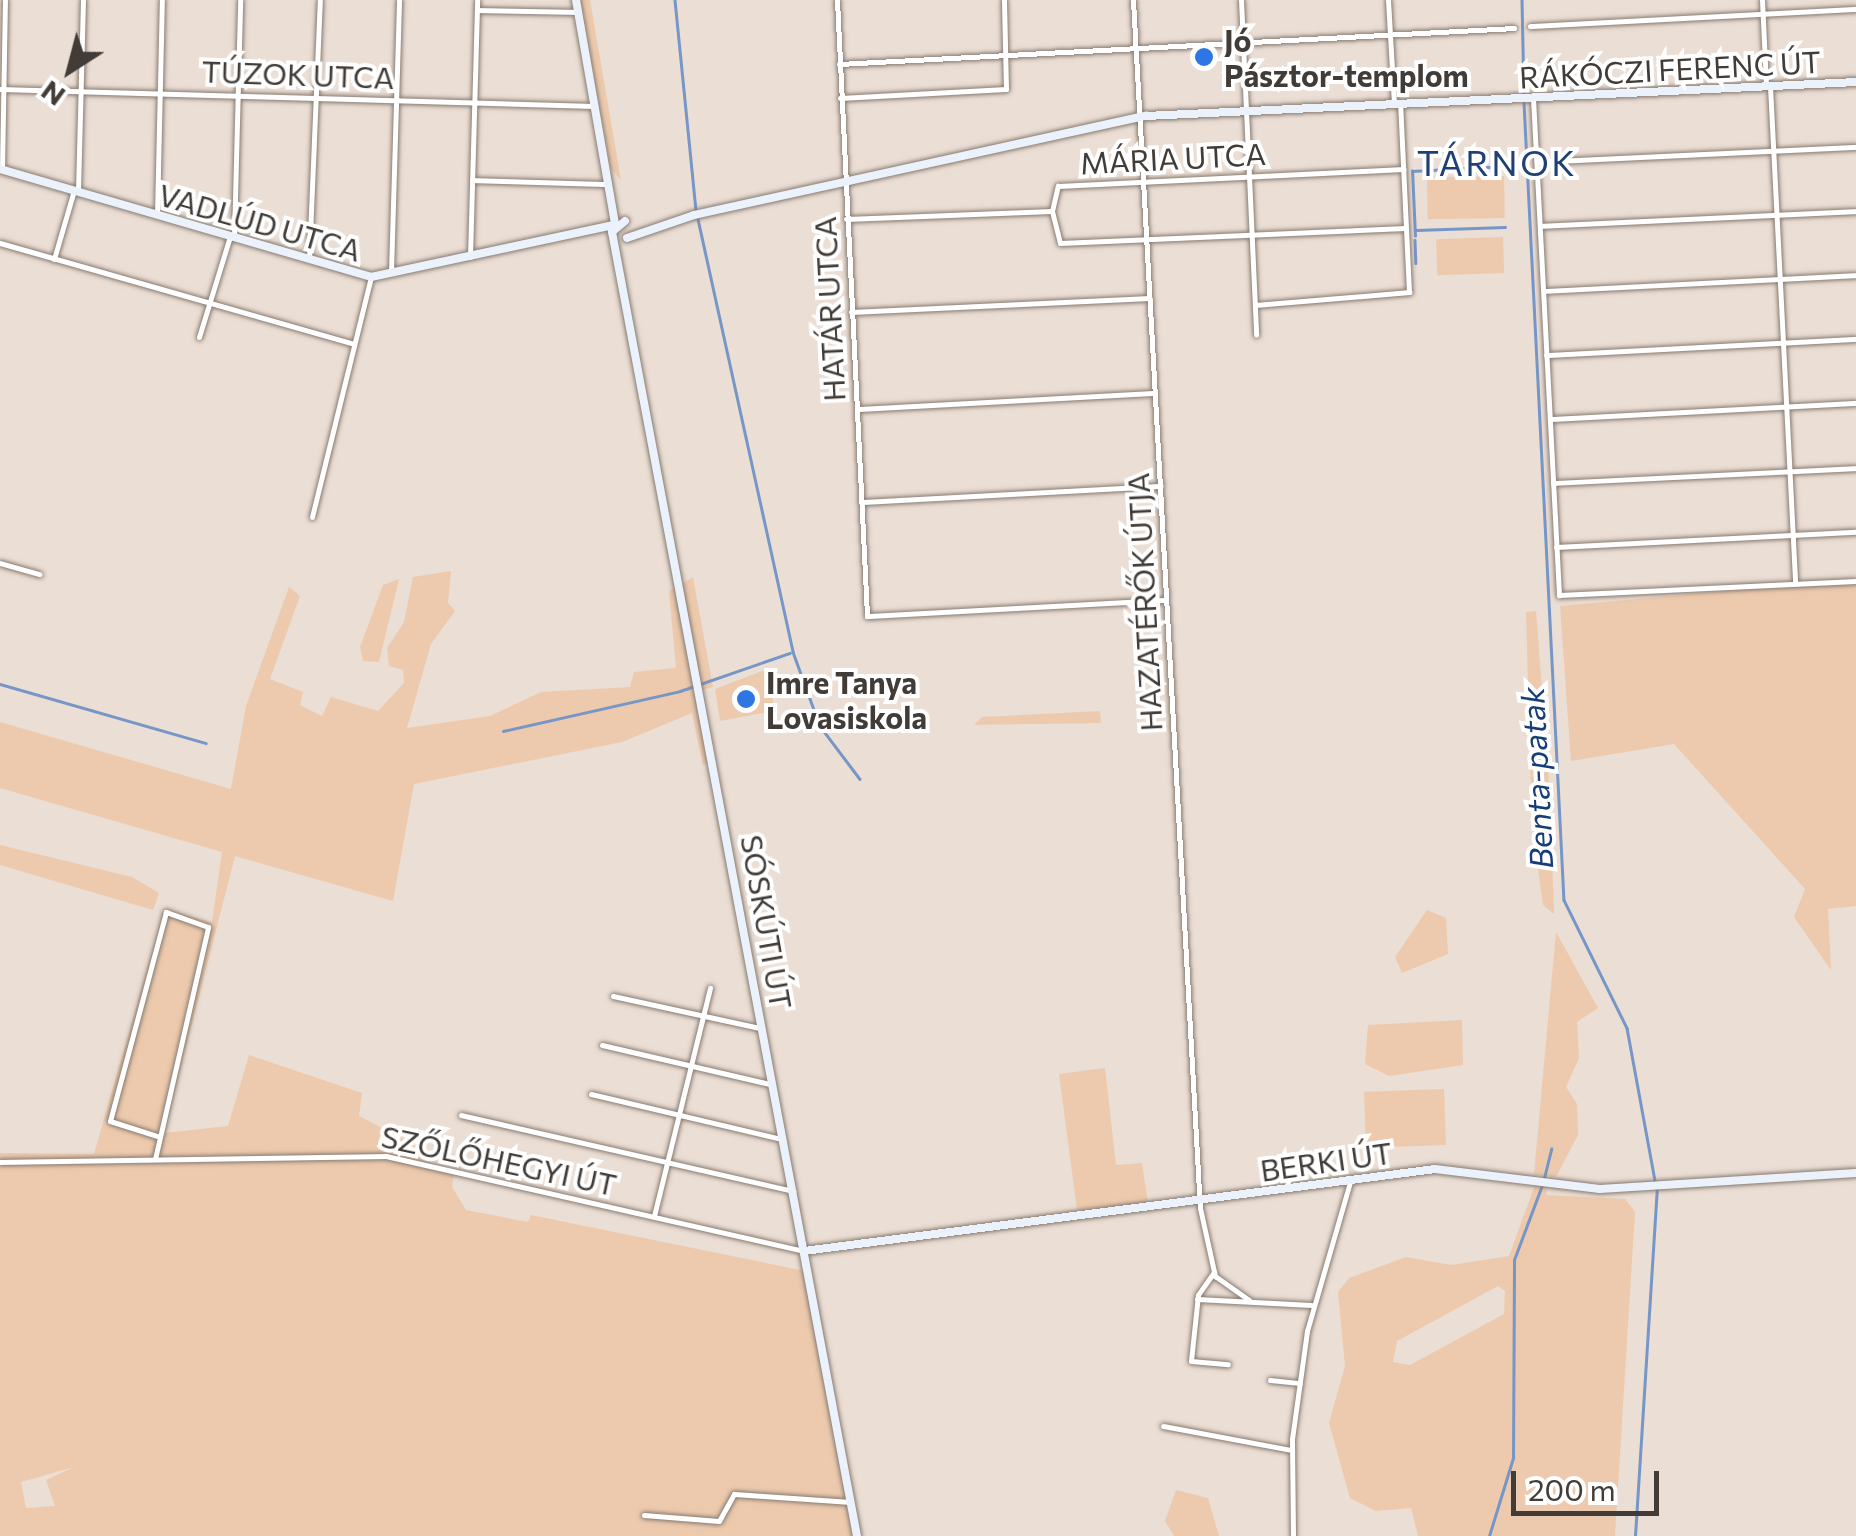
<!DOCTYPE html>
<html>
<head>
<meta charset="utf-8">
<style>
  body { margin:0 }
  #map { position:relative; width:1856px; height:1536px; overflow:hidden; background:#ebded4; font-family:Commissioner,sans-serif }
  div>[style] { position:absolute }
  .green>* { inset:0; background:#edcaad; transform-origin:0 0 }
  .stream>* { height:2.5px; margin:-1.25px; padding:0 1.25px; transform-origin:1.25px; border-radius:1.25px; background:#7696c7 }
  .roads { filter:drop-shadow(0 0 2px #877b72) drop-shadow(0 0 2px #877b72) }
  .street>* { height:5px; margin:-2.5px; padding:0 2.5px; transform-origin:2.5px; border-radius:2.5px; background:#fff }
  .secondary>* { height:8px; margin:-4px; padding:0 4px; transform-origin:4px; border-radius:4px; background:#ebf2fc }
  .dots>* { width:28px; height:28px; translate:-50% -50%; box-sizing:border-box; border:5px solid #fff; border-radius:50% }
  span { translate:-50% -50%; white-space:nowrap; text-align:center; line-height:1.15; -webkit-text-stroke:8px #fff; paint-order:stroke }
  .poi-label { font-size:30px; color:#413c38; font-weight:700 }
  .left { translate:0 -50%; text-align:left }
  .street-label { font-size:30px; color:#413c38 }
  .water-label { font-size:32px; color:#153d79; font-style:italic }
  .quarter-label { font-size:35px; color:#1e4076; letter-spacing:2.5px }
  .north { position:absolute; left:20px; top:20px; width:100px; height:100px; -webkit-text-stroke:8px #fff; paint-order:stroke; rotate:216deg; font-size:28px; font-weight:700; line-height:40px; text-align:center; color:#413c38 }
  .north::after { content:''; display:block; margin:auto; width:35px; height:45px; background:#413c38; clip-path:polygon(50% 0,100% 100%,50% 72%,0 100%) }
  .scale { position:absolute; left:1511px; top:1471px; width:148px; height:45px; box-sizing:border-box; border:5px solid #413c38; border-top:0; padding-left:12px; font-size:30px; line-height:35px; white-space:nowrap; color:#413c38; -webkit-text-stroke:8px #fff; paint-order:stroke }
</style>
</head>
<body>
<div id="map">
  <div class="green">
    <i style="clip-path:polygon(580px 0,590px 0,621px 180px,611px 169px)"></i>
    <i style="left:1504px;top:176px;width:42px;height:77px;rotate:89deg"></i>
    <i style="left:1503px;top:237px;width:36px;height:67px;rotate:88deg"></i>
    <i style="clip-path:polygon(evenodd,451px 571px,448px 603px,455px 611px,431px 644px,407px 728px,490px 716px,541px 692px,630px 687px,634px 672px,676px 668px,669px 591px,693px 577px,713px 687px,699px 691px,711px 763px,703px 765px,692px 713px,622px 742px,414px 784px,393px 901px,235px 856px,164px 1133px,228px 1126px,249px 1055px,362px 1093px,359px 1116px,433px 1154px,430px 1165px,454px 1171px,452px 1187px,466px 1210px,528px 1222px,531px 1215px,810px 1272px,860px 1536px,0 1536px,0 1153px,94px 1154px,164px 910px,212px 922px,222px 852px,0 788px,0 722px,231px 789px,246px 706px,289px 587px,300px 596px,270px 679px,303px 692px,300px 705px,322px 716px,331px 697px,378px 711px,404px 683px,403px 670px,389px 666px,387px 648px,404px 622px,413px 577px,451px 571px,74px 1467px,46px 1480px,55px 1506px,26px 1508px,21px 1482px,74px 1467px)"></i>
    <i style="clip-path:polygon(399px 579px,379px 662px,363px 661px,360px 647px,383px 585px)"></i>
    <i style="clip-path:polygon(1856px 579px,1856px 906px,1828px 909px,1831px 970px,1794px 917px,1805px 889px,1674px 744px,1571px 761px,1560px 606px)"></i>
    <i style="clip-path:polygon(1536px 611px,1550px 796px,1554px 914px,1543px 905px,1532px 826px,1526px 612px)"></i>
    <i style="clip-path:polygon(770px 668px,774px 711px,720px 721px,715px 689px)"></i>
    <i style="clip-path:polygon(1100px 711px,1101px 723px,974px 725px,982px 717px)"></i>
    <i style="clip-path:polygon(0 845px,132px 877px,159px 893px,153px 910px,0 865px)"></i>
    <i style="clip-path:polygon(1427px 910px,1446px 918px,1448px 954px,1402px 973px,1395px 957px)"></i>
    <i style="clip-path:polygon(1556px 932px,1598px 1008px,1577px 1022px,1579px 1058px,1566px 1087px,1577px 1104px,1578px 1135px,1556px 1177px,1534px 1174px)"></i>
    <i style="clip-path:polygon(1462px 1020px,1463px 1065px,1389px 1076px,1365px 1064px,1368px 1025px)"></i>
    <i style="clip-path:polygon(1105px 1068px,1116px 1165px,1142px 1163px,1148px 1203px,1077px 1210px,1059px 1074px)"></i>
    <i style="left:1444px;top:1089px;width:56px;height:80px;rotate:88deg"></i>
    <i style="clip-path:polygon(evenodd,1535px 1185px,1547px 1187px,1546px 1195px,1625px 1199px,1635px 1212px,1615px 1536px,1418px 1536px,1411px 1508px,1376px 1511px,1350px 1498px,1329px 1423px,1345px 1366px,1338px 1292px,1349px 1278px,1406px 1257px,1451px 1265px,1509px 1256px,1535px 1185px,1498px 1286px,1505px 1291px,1504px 1314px,1410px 1365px,1393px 1362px,1397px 1341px,1498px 1286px)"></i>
    <i style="clip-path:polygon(1176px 1490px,1208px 1498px,1219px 1536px,1174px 1536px,1165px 1521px)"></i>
  </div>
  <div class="stream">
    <i style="left:675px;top:0;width:213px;rotate:84.3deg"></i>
    <i style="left:1522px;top:0;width:95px;rotate:88.8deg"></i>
    <i style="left:1524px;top:103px;width:798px;rotate:87.13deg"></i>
    <i style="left:1564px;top:900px;width:143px;rotate:63.8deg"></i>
    <i style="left:1627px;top:1028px;width:156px;rotate:79.6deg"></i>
    <i style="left:698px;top:219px;width:443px;rotate:77.6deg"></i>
    <i style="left:793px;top:652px;width:79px;rotate:70deg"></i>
    <i style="left:820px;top:726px;width:66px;rotate:53deg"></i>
    <i style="left:1416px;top:230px;width:89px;rotate:-1.9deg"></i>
    <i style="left:1415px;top:236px;width:65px;rotate:-92.6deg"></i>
    <i style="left:1412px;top:171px;width:95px;rotate:-3deg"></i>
    <i style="left:1415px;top:240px;width:23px;rotate:88deg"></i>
    <i style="left:0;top:684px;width:214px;rotate:16deg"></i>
    <i style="left:503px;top:731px;width:181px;rotate:-12.7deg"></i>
    <i style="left:680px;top:691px;width:116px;rotate:-19.1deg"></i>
    <i style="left:1544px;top:1178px;width:30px;rotate:-76deg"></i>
    <i style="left:1489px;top:1536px;width:82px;rotate:-72.9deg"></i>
    <i style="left:1513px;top:1458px;width:198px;rotate:-89.7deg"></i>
    <i style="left:1514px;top:1260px;width:80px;rotate:-69.5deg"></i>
    <i style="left:1635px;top:1536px;width:349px;rotate:-86.4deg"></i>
  </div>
  <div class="roads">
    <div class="street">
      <i style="left:837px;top:0;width:617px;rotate:87.21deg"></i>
      <i style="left:867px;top:616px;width:299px;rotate:-3.1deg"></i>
      <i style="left:1133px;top:0;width:1210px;rotate:86.83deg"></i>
      <i style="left:1200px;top:1208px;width:70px;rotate:77.6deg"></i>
      <i style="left:1215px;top:1276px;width:42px;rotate:35.2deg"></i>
      <i style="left:1241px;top:0;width:335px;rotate:87.4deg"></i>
      <i style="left:1388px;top:0;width:105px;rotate:86.7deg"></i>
      <i style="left:1762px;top:0;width:86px;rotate:87.3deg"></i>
      <i style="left:477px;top:10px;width:101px;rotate:1.1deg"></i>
      <i style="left:1530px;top:26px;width:326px;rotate:-3deg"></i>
      <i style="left:839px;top:64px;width:676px;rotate:-3.05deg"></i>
      <i style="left:1770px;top:86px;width:497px;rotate:87.1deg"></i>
      <i style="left:0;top:89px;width:595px;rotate:1.64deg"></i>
      <i style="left:840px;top:98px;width:166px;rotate:-3.1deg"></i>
      <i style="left:1006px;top:89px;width:89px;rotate:-91.3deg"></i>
      <i style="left:1533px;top:98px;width:498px;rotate:87deg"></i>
      <i style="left:1559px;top:595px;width:297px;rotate:-2.7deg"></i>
      <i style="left:1537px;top:162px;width:319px;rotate:-2.7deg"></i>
      <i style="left:2px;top:170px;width:170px;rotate:-89deg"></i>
      <i style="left:472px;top:180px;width:137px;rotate:1.7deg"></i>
      <i style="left:78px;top:191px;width:191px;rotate:-88.5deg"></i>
      <i style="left:1052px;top:211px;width:33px;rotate:76deg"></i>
      <i style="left:1060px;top:243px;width:346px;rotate:-2.5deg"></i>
      <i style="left:157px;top:215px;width:215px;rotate:-88.7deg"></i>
      <i style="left:846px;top:219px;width:206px;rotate:-2.2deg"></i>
      <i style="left:1052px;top:211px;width:26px;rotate:-77deg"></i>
      <i style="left:1058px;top:186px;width:346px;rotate:-2.8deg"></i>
      <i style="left:1540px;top:226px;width:316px;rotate:-2.7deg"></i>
      <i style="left:234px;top:237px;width:237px;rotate:-88.5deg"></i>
      <i style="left:0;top:243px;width:368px;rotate:15.9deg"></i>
      <i style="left:470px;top:257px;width:257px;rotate:-88.4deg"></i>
      <i style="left:54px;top:259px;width:72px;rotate:-73.8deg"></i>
      <i style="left:309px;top:259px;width:259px;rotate:-87.6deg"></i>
      <i style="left:391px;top:272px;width:272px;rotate:-88.3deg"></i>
      <i style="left:1544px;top:291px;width:312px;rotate:-2.9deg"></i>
      <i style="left:1255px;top:305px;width:155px;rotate:-4.8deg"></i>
      <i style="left:1409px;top:292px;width:188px;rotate:-92.7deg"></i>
      <i style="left:851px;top:312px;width:299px;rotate:-2.7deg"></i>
      <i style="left:199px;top:337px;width:106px;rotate:-72.9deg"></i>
      <i style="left:1546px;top:355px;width:310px;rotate:-3deg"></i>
      <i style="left:857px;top:409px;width:298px;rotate:-3.1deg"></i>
      <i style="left:1550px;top:419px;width:306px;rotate:-3deg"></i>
      <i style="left:1553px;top:483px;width:303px;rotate:-2.8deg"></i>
      <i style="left:861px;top:502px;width:300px;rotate:-3.1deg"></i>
      <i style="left:312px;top:517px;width:247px;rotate:-76.2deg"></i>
      <i style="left:1556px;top:547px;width:300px;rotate:-2.9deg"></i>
      <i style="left:0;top:563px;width:41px;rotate:15.8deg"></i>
      <i style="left:613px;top:996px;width:150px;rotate:12.3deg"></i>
      <i style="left:602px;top:1045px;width:172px;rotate:13.1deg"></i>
      <i style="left:591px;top:1094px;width:195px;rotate:13.3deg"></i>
      <i style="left:461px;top:1115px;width:341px;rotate:12.9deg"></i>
      <i style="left:155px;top:1159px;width:238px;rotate:-77.1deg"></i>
      <i style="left:208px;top:927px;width:45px;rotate:-160.3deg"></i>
      <i style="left:166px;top:912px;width:216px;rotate:105deg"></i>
      <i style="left:110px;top:1121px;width:49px;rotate:17.7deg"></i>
      <i style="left:0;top:1162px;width:386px;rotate:-0.9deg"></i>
      <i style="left:386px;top:1156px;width:429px;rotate:12.8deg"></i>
      <i style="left:654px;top:1216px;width:235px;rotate:-76.2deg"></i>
      <i style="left:1214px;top:1272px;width:28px;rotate:125deg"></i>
      <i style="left:1198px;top:1295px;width:66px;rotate:96.1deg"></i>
      <i style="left:1191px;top:1361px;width:37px;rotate:5deg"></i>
      <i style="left:1197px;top:1299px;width:114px;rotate:3deg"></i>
      <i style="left:1270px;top:1380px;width:30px;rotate:6deg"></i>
      <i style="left:1163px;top:1426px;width:130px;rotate:10.6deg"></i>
      <i style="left:644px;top:1515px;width:75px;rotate:4.6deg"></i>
      <i style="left:719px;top:1521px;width:31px;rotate:-61deg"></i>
      <i style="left:734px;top:1494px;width:117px;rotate:3.9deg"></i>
      <i style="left:1293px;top:1536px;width:97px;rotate:-90.6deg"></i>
      <i style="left:1292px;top:1439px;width:109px;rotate:-82.1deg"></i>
      <i style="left:1307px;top:1331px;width:155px;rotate:-73.9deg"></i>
    </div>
    <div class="secondary">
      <i style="left:576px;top:0;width:226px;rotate:80.1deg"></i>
      <i style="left:0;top:169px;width:386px;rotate:16.2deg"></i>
      <i style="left:371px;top:277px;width:248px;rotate:-12.1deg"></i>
      <i style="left:625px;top:221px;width:17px;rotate:140deg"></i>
      <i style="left:612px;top:232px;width:1327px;rotate:79.36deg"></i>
      <i style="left:627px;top:238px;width:71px;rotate:-18.9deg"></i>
      <i style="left:694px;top:215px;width:463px;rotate:-12.4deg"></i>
      <i style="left:1146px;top:116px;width:711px;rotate:-2.74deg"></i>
      <i style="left:804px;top:1251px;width:636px;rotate:-7.4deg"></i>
      <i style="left:1435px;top:1169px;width:166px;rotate:6.9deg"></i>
      <i style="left:1600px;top:1189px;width:256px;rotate:-3.6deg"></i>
    </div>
  </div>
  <div class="dots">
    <i style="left:1204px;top:57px;background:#2e76e3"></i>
    <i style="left:746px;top:699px;background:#2e76e3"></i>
  </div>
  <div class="poi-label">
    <span class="left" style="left:1224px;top:57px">Jó<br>Pásztor-templom</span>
    <span class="left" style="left:766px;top:699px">Imre Tanya<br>Lovasiskola</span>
  </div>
  <div class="street-label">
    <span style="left:1670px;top:69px;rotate:-3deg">RÁKÓCZI FERENC ÚT</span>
    <span style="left:298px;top:74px;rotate:2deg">TÚZOK UTCA</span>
    <span style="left:1173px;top:158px;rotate:-3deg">MÁRIA UTCA</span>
    <span style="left:260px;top:222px;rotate:16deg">VADLÚD UTCA</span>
    <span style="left:829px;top:309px;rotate:-93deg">HATÁR UTCA</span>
    <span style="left:1144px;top:602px;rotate:-93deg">HAZATÉRŐK ÚTJA</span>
    <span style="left:767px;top:922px;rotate:80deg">SÓSKÚTI ÚT</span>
    <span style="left:499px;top:1160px;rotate:12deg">SZŐLŐHEGYI ÚT</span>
    <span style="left:1326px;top:1161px;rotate:-8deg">BERKI ÚT</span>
  </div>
  <div class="water-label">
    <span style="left:1536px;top:778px;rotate:-93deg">Benta-patak</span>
  </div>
  <div class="quarter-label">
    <span style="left:1497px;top:162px">TÁRNOK</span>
  </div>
  <div class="north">N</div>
  <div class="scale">200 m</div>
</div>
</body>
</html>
